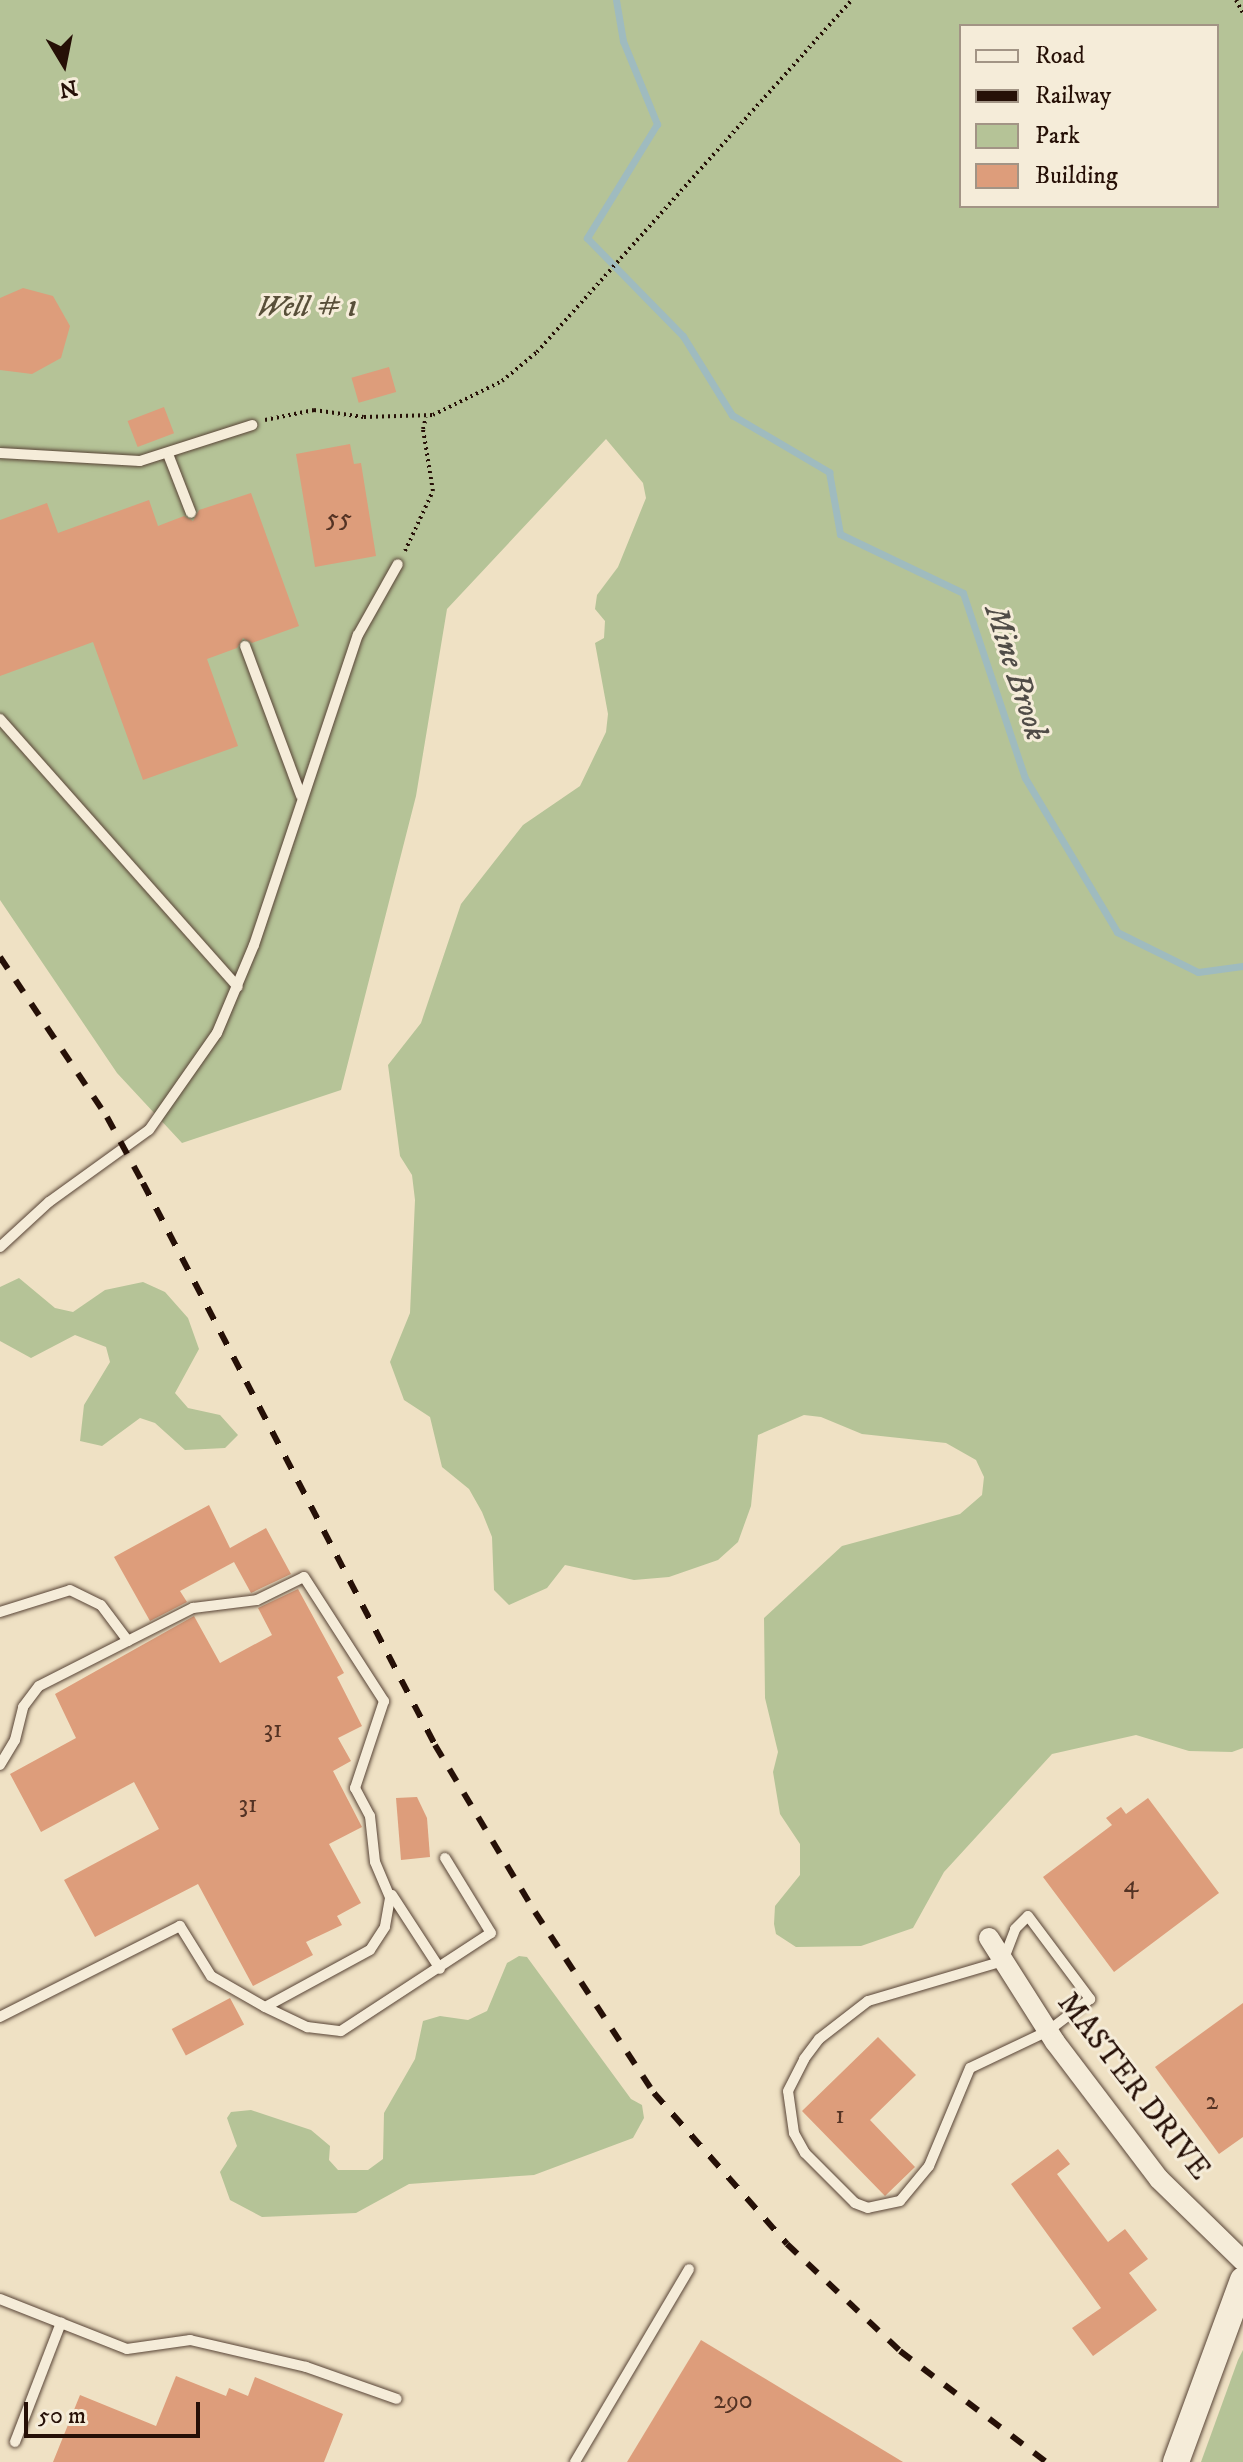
<!DOCTYPE html>
<html>
<head>
<meta charset="utf-8">
<style>
  body { margin:0 }
  #map { position:relative; width:1243px; height:2462px; overflow:hidden; background:#efe1c4; font-family:"IM FELL DW Pica",serif }
  div>[style] { position:absolute }
  .green>* { inset:0; background:#b5c397 }
  .stream>* { height:7px; margin:-3.5px; padding:0 3.5px; transform-origin:3.5px; border-radius:3.5px; background:#9fbbbf }
  .building>* { inset:0; background:#dd9d7b; transform-origin:0 0 }
  .path>* { height:4px; margin-top:-2px; transform-origin:0; background:repeating-linear-gradient(90deg,#261007 0 2px,transparent 0 6px) }
  .roads { filter:drop-shadow(0 0 2px #584436) drop-shadow(0 0 2px #584436) }
  .service>* { height:10px; margin:-5px; padding:0 5px; transform-origin:5px; border-radius:5px; background:#f5ecd9 }
  .minor>* { height:20px; margin:-10px; padding:0 10px; transform-origin:10px; border-radius:10px; background:#f5ecd9 }
  .tertiary>* { height:26px; margin:-13px; padding:0 13px; transform-origin:13px; border-radius:13px; background:#f5ecd9 }
  .rail>* { height:6px; margin-top:-3px; transform-origin:0; background:repeating-linear-gradient(90deg,#261007 0 14px,transparent 0 28px) }
  span { translate:-50% -50%; white-space:nowrap; text-align:center; line-height:1.15; -webkit-text-stroke:6px #f5ecd9; paint-order:stroke }
  .number-label { font-size:26px; color:#543324 }
  .number-label span { -webkit-text-stroke-width:0 }
  .park-label { font-size:30px; color:#584f39; font-style:italic }
  .street-label { font-size:30px; color:#261007 }
  .water-label { font-size:32px; color:#504c47; font-style:italic }
  .legend { position:absolute; left:959px; top:24px; width:260px; height:184px; box-sizing:border-box; background:#f5ecd9; border:2px solid #a29485; margin:0; padding:10px 14px; list-style:none; font-size:24px; color:#261007 }
  .legend li { display:flex; align-items:center; gap:16px; height:40px }
  .legend b { width:40px; border:2px solid #a29485 }
  .north { position:absolute; left:24px; top:24px; width:80px; height:80px; -webkit-text-stroke:6px #f5ecd9; paint-order:stroke; rotate:170deg; font-size:22px; font-weight:700; line-height:32px; text-align:center; color:#261007 }
  .north::after { content:''; display:block; margin:auto; width:28px; height:36px; background:#261007; clip-path:polygon(50% 0,100% 100%,50% 72%,0 100%) }
  .scale { position:absolute; left:24px; top:2402px; width:176px; height:36px; box-sizing:border-box; border:4px solid #261007; border-top:0; padding-left:10px; font-size:24px; line-height:28px; white-space:nowrap; color:#261007; -webkit-text-stroke:6px #f5ecd9; paint-order:stroke }
</style>
</head>
<body>
<div id="map">
  <div class="green">
    <i style="clip-path:polygon(evenodd,0 0,1243px 0,1243px 1748px,1232px 1752px,1189px 1751px,1136px 1735px,1052px 1754px,944px 1872px,913px 1928px,861px 1946px,796px 1947px,776px 1934px,774px 1924px,775px 1906px,800px 1875px,800px 1844px,780px 1814px,773px 1772px,778px 1752px,765px 1698px,764px 1618px,842px 1546px,960px 1514px,982px 1495px,984px 1477px,976px 1460px,946px 1443px,862px 1434px,821px 1417px,804px 1415px,758px 1435px,751px 1506px,738px 1542px,718px 1560px,669px 1577px,634px 1580px,565px 1565px,547px 1588px,509px 1605px,494px 1590px,492px 1537px,482px 1512px,469px 1489px,442px 1467px,430px 1417px,404px 1400px,390px 1362px,410px 1313px,415px 1200px,412px 1175px,400px 1156px,388px 1065px,421px 1023px,461px 904px,523px 825px,580px 786px,606px 732px,608px 714px,595px 643px,604px 638px,605px 621px,595px 609px,597px 595px,618px 567px,646px 498px,643px 483px,606px 439px,447px 609px,416px 796px,341px 1090px,182px 1143px,117px 1073px,0 900px,0 0,961px 26px,1217px 26px,1217px 206px,961px 206px,961px 26px)"></i>
    <i style="clip-path:polygon(19px 1278px,55px 1308px,73px 1312px,105px 1290px,143px 1282px,165px 1292px,188px 1318px,199px 1349px,175px 1393px,188px 1408px,220px 1415px,238px 1435px,225px 1448px,185px 1450px,155px 1423px,140px 1418px,102px 1446px,80px 1441px,84px 1405px,110px 1362px,106px 1347px,75px 1335px,31px 1358px,0 1341px,0 1287px)"></i>
    <i style="clip-path:polygon(519px 1956px,527px 1957px,631px 2099px,642px 2105px,644px 2118px,633px 2138px,534px 2175px,409px 2184px,356px 2213px,262px 2217px,230px 2200px,220px 2172px,237px 2146px,227px 2118px,231px 2112px,251px 2110px,311px 2130px,330px 2146px,329px 2160px,338px 2170px,368px 2170px,383px 2159px,384px 2113px,415px 2059px,423px 2021px,440px 2016px,468px 2020px,487px 2011px,507px 1963px)"></i>
    <i style="clip-path:polygon(1243px 2350px,1243px 2462px,1201px 2462px,1238px 2360px)"></i>
  </div>
  <div class="stream">
    <i style="left:616px;top:0;width:42px;rotate:80.3deg"></i>
    <i style="left:623px;top:41px;width:90px;rotate:67.7deg"></i>
    <i style="left:657px;top:124px;width:134px;rotate:121.6deg"></i>
    <i style="left:587px;top:238px;width:137px;rotate:45.6deg"></i>
    <i style="left:683px;top:336px;width:93px;rotate:58.2deg"></i>
    <i style="left:732px;top:415px;width:113px;rotate:30.4deg"></i>
    <i style="left:829px;top:472px;width:63px;rotate:79.9deg"></i>
    <i style="left:840px;top:534px;width:136px;rotate:25.6deg"></i>
    <i style="left:963px;top:593px;width:195px;rotate:71.5deg"></i>
    <i style="left:1025px;top:778px;width:179px;rotate:59.1deg"></i>
    <i style="left:1117px;top:932px;width:90px;rotate:26.3deg"></i>
    <i style="left:1198px;top:972px;width:45px;rotate:-7.6deg"></i>
  </div>
  <div class="building">
    <i style="clip-path:polygon(23px 288px,53px 296px,70px 326px,61px 358px,32px 374px,0 370px,0 298px)"></i>
    <i style="left:389px;top:367px;width:26px;height:39px;rotate:74deg"></i>
    <i style="left:164px;top:407px;width:28px;height:39px;rotate:69deg"></i>
    <i style="clip-path:polygon(350px 444px,354px 464px,361px 463px,376px 556px,315px 567px,296px 454px)"></i>
    <i style="clip-path:polygon(251px 493px,299px 626px,252px 643px,243px 638px,237px 648px,207px 659px,238px 746px,143px 780px,93px 642px,0 676px,0 520px,47px 503px,58px 533px,149px 500px,158px 526px,184px 516px,193px 521px,199px 510px)"></i>
    <i style="clip-path:polygon(209px 1505px,230px 1548px,266px 1528px,291px 1574px,251px 1593px,234px 1562px,180px 1591px,187px 1602px,150px 1621px,114px 1557px)"></i>
    <i style="clip-path:polygon(298px 1589px,344px 1673px,337px 1677px,362px 1726px,338px 1738px,351px 1761px,333px 1771px,362px 1827px,329px 1844px,361px 1903px,337px 1916px,342px 1925px,306px 1942px,313px 1955px,253px 1986px,198px 1884px,95px 1937px,64px 1880px,159px 1829px,134px 1782px,41px 1832px,10px 1774px,76px 1738px,55px 1694px,194px 1616px,220px 1663px,272px 1635px,258px 1608px)"></i>
    <i style="clip-path:polygon(417px 1797px,427px 1818px,430px 1857px,401px 1860px,396px 1798px)"></i>
    <i style="clip-path:polygon(1148px 1798px,1219px 1893px,1114px 1972px,1043px 1877px,1112px 1825px,1106px 1818px,1121px 1807px,1126px 1814px)"></i>
    <i style="left:230px;top:1998px;width:30px;height:66px;rotate:62deg"></i>
    <i style="clip-path:polygon(1243px 2003px,1243px 2137px,1219px 2154px,1155px 2067px)"></i>
    <i style="clip-path:polygon(878px 2037px,916px 2075px,870px 2120px,915px 2167px,885px 2196px,802px 2111px)"></i>
    <i style="clip-path:polygon(1058px 2149px,1070px 2164px,1057px 2174px,1108px 2242px,1125px 2229px,1148px 2259px,1129px 2273px,1157px 2310px,1093px 2356px,1072px 2328px,1101px 2308px,1011px 2184px)"></i>
    <i style="clip-path:polygon(701px 2340px,903px 2462px,627px 2462px)"></i>
    <i style="clip-path:polygon(176px 2376px,226px 2396px,229px 2388px,248px 2396px,255px 2377px,343px 2414px,324px 2462px,53px 2462px,80px 2395px,156px 2426px)"></i>
  </div>
  <div class="path">
    <i style="left:1236px;top:0;width:15px;rotate:62deg"></i>
    <i style="left:265px;top:420px;width:50px;rotate:-11.5deg"></i>
    <i style="left:314px;top:410px;width:50px;rotate:8deg"></i>
    <i style="left:364px;top:417px;width:69px;rotate:-1.7deg"></i>
    <i style="left:433px;top:415px;width:77px;rotate:-26.2deg"></i>
    <i style="left:502px;top:381px;width:45px;rotate:-39.6deg"></i>
    <i style="left:537px;top:352px;width:472px;rotate:-48.2deg"></i>
    <i style="left:405px;top:551px;width:66px;rotate:-65deg"></i>
    <i style="left:433px;top:491px;width:63px;rotate:-99.2deg"></i>
    <i style="left:423px;top:429px;width:12px;rotate:-76deg"></i>
  </div>
  <div class="roads">
    <div class="service">
      <i style="left:0;top:453px;width:140px;rotate:3.3deg"></i>
      <i style="left:140px;top:461px;width:118px;rotate:-17.8deg"></i>
      <i style="left:168px;top:454px;width:63px;rotate:68.7deg"></i>
      <i style="left:245px;top:646px;width:160px;rotate:69.5deg"></i>
      <i style="left:0;top:719px;width:358px;rotate:48.4deg"></i>
      <i style="left:0;top:1247px;width:67px;rotate:-42.6deg"></i>
      <i style="left:49px;top:1202px;width:123px;rotate:-35.8deg"></i>
      <i style="left:149px;top:1130px;width:118px;rotate:-55deg"></i>
      <i style="left:217px;top:1033px;width:95px;rotate:-67.2deg"></i>
      <i style="left:254px;top:945px;width:327px;rotate:-71.5deg"></i>
      <i style="left:358px;top:635px;width:81px;rotate:-60.6deg"></i>
      <i style="left:0;top:1612px;width:73px;rotate:-17.4deg"></i>
      <i style="left:70px;top:1590px;width:34px;rotate:26deg"></i>
      <i style="left:101px;top:1605px;width:45px;rotate:53.1deg"></i>
      <i style="left:0;top:1765px;width:29px;rotate:-59deg"></i>
      <i style="left:15px;top:1740px;width:34px;rotate:-76deg"></i>
      <i style="left:23px;top:1707px;width:26px;rotate:-53deg"></i>
      <i style="left:39px;top:1686px;width:173px;rotate:-26.9deg"></i>
      <i style="left:193px;top:1608px;width:64px;rotate:-7.1deg"></i>
      <i style="left:257px;top:1600px;width:52px;rotate:-26.1deg"></i>
      <i style="left:304px;top:1577px;width:148px;rotate:57.2deg"></i>
      <i style="left:384px;top:1701px;width:92px;rotate:108.4deg"></i>
      <i style="left:355px;top:1788px;width:32px;rotate:62deg"></i>
      <i style="left:370px;top:1816px;width:46px;rotate:83.8deg"></i>
      <i style="left:375px;top:1862px;width:39px;rotate:67deg"></i>
      <i style="left:390px;top:1898px;width:29px;rotate:100deg"></i>
      <i style="left:385px;top:1927px;width:27px;rotate:123deg"></i>
      <i style="left:370px;top:1950px;width:119px;rotate:151.5deg"></i>
      <i style="left:265px;top:2007px;width:62px;rotate:-150.1deg"></i>
      <i style="left:211px;top:1976px;width:59px;rotate:-121.8deg"></i>
      <i style="left:180px;top:1926px;width:202px;rotate:153.2deg"></i>
      <i style="left:392px;top:1895px;width:88px;rotate:57deg"></i>
      <i style="left:1028px;top:1916px;width:104px;rotate:53.2deg"></i>
      <i style="left:1090px;top:1999px;width:53px;rotate:142.7deg"></i>
      <i style="left:1048px;top:2031px;width:86px;rotate:154.6deg"></i>
      <i style="left:970px;top:2068px;width:106px;rotate:112.7deg"></i>
      <i style="left:929px;top:2166px;width:45px;rotate:129.6deg"></i>
      <i style="left:900px;top:2201px;width:33px;rotate:168deg"></i>
      <i style="left:868px;top:2208px;width:14px;rotate:-159deg"></i>
      <i style="left:855px;top:2203px;width:71px;rotate:-135deg"></i>
      <i style="left:805px;top:2153px;width:23px;rotate:-119deg"></i>
      <i style="left:794px;top:2133px;width:42px;rotate:-98.1deg"></i>
      <i style="left:788px;top:2091px;width:36px;rotate:-63deg"></i>
      <i style="left:804px;top:2059px;width:25px;rotate:-53deg"></i>
      <i style="left:819px;top:2039px;width:62px;rotate:-37.8deg"></i>
      <i style="left:868px;top:2001px;width:141px;rotate:-16.5deg"></i>
      <i style="left:1003px;top:1961px;width:34px;rotate:-69deg"></i>
      <i style="left:1015px;top:1929px;width:18px;rotate:-45deg"></i>
      <i style="left:265px;top:2007px;width:47px;rotate:25.5deg"></i>
      <i style="left:307px;top:2027px;width:34px;rotate:7deg"></i>
      <i style="left:341px;top:2031px;width:179px;rotate:-33.2deg"></i>
      <i style="left:491px;top:1933px;width:88px;rotate:-121.5deg"></i>
      <i style="left:0;top:2299px;width:136px;rotate:21.5deg"></i>
      <i style="left:127px;top:2349px;width:64px;rotate:-8.1deg"></i>
      <i style="left:190px;top:2340px;width:119px;rotate:13.1deg"></i>
      <i style="left:306px;top:2367px;width:96px;rotate:19.4deg"></i>
      <i style="left:15px;top:2442px;width:128px;rotate:-68.9deg"></i>
      <i style="left:575px;top:2462px;width:224px;rotate:-59.4deg"></i>
    </div>
    <div class="minor">
      <i style="left:989px;top:1938px;width:123px;rotate:57.6deg"></i>
      <i style="left:1055px;top:2042px;width:172px;rotate:52.8deg"></i>
      <i style="left:1159px;top:2179px;width:117px;rotate:44.3deg"></i>
    </div>
    <div class="tertiary">
      <i style="left:1176px;top:2462px;width:194px;rotate:-69.8deg"></i>
    </div>
  </div>
  <div class="rail">
    <i style="left:0;top:957px;width:192px;rotate:56.2deg"></i>
    <i style="left:107px;top:1117px;width:75px;rotate:61.4deg"></i>
    <i style="left:143px;top:1183px;width:633px;rotate:62.54deg"></i>
    <i style="left:435px;top:1745px;width:195px;rotate:59.1deg"></i>
    <i style="left:535px;top:1912px;width:217px;rotate:56.7deg"></i>
    <i style="left:654px;top:2093px;width:201px;rotate:48.6deg"></i>
    <i style="left:787px;top:2244px;width:156px;rotate:43.4deg"></i>
    <i style="left:900px;top:2351px;width:183px;rotate:37.2deg"></i>
  </div>
  <div class="number-label">
    <span style="left:339px;top:519px">55</span>
    <span style="left:273px;top:1730px">31</span>
    <span style="left:248px;top:1805px">31</span>
    <span style="left:1131px;top:1885px">4</span>
    <span style="left:1212px;top:2102px">2</span>
    <span style="left:840px;top:2116px">1</span>
    <span style="left:733px;top:2401px">290</span>
  </div>
  <div class="park-label">
    <span style="left:307px;top:308px">Well # 1</span>
  </div>
  <div class="street-label">
    <span style="left:1133px;top:2087px;rotate:52deg">MASTER DRIVE</span>
  </div>
  <div class="water-label">
    <span style="left:1015px;top:673px;rotate:72deg">Mine Brook</span>
  </div>
  <ul class="legend">
  <li><b style="height:10px;background:#f5ecd9"></b>Road</li>
  <li><b style="height:10px;background:#261007"></b>Railway</li>
  <li><b style="height:22px;background:#b5c397"></b>Park</li>
  <li><b style="height:22px;background:#dd9d7b"></b>Building</li>
  </ul>
  <div class="north">N</div>
  <div class="scale">50 m</div>
</div>
</body>
</html>
